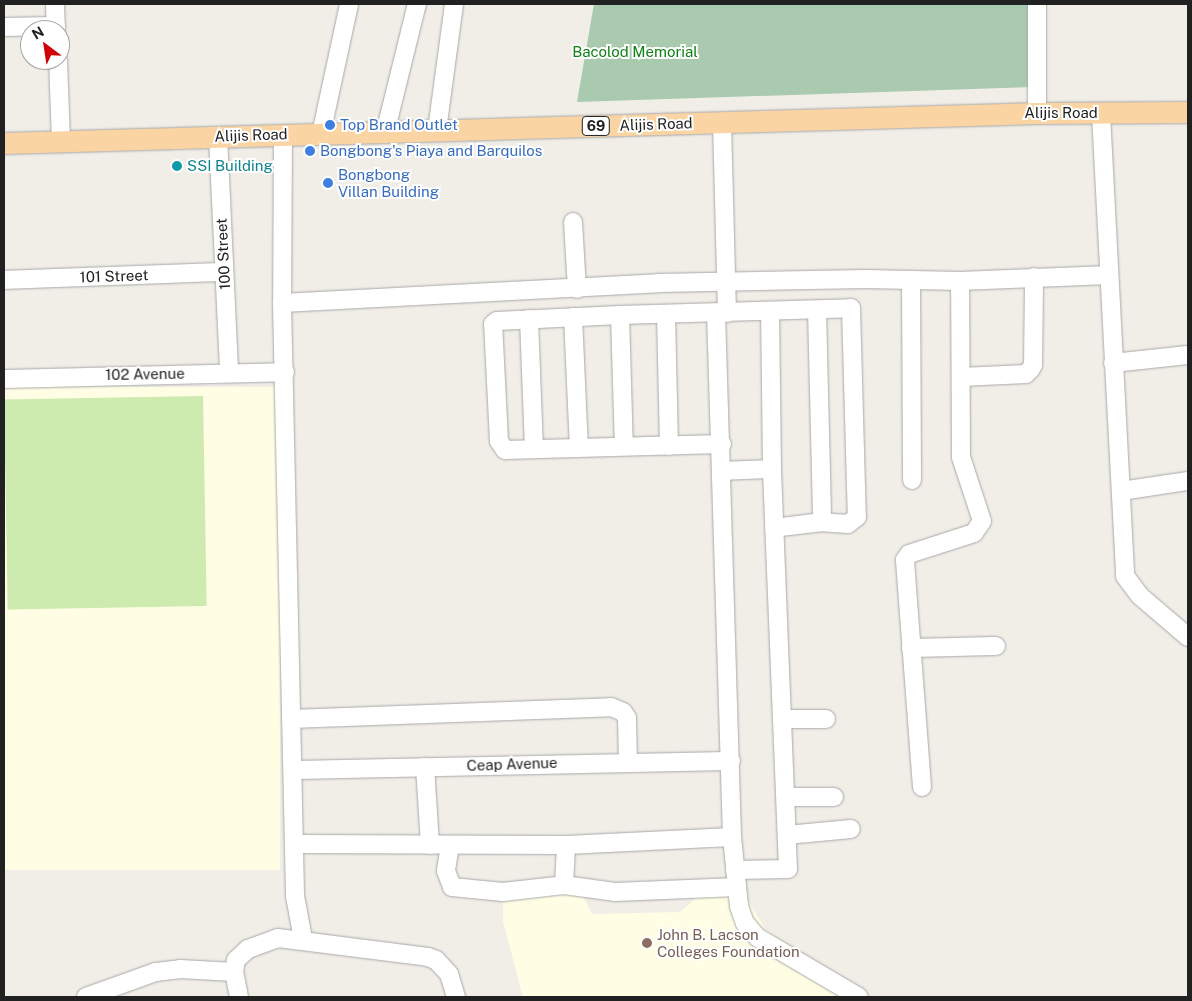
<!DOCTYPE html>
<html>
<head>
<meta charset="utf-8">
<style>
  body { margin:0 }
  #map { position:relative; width:1192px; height:1001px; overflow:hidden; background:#f1eee8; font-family:"Public Sans",sans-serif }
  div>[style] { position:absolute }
  .education>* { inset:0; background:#fffee4; transform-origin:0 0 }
  .grass>* { inset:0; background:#cdeaaf; transform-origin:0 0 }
  .cemetery>* { inset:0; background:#a9caae }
  .roads { filter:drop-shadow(0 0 1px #a8a8a8) drop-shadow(0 0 1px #a8a8a8) }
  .minor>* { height:18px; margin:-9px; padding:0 9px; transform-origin:9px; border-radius:9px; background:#fff }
  .major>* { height:21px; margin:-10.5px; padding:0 10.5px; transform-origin:10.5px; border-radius:10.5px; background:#fbd4a4 }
  .dots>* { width:14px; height:14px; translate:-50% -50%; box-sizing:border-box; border:2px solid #fff; border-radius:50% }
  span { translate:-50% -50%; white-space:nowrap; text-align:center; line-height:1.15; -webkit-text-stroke:4px #fff; paint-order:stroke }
  .shield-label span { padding:1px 4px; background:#fff; border:1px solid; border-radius:4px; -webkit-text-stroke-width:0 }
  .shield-label { font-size:14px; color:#212121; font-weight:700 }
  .park-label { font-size:15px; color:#0e8115 }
  .street-label { font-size:15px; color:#212121 }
  .shop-label { font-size:15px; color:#366cbe }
  .left { translate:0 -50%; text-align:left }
  .culture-label { font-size:15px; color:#0d838f }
  .education-label { font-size:15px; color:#785e54 }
  .frame { position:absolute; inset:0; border:5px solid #212121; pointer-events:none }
  .north { position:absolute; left:20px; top:20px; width:50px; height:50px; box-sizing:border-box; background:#fff; border:1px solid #a6a6a6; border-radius:50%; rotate:329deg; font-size:14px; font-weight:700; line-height:20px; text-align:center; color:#212121 }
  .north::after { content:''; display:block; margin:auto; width:18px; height:22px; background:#cf0307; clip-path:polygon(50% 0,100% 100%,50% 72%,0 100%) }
</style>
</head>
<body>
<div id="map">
  <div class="education">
    <i style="left:280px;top:387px;width:483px;height:276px;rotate:90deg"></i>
    <i style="clip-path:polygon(576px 883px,592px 914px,680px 912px,708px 888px,741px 889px,766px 930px,806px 956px,853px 997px,523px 997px,503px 921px,503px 897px)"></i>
  </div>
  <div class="grass">
    <i style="left:203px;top:396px;width:210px;height:199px;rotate:89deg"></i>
  </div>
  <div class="cemetery">
    <i style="clip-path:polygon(594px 4px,1032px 4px,1033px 87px,577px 102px)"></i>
  </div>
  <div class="roads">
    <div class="minor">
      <i style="left:55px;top:4px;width:26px;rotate:88deg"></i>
      <i style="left:1037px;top:4px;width:109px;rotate:90deg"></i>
      <i style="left:4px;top:27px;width:52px;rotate:-1.1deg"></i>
      <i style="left:58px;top:60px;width:80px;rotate:87.9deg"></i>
      <i style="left:1101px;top:114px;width:463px;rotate:87deg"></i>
      <i style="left:1125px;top:576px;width:25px;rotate:53deg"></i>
      <i style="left:1140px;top:596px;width:63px;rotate:40.5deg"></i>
      <i style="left:722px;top:122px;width:191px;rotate:88.5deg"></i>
      <i style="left:437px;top:130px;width:127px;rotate:-82.3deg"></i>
      <i style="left:385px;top:133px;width:133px;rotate:-76.1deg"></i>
      <i style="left:283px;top:134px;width:169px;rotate:90.3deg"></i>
      <i style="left:282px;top:303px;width:593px;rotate:88.74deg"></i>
      <i style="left:295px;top:896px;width:44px;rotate:79.5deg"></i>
      <i style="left:321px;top:134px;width:133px;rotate:-77.8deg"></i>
      <i style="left:218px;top:136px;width:236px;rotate:87.3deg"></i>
      <i style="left:573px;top:222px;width:67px;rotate:86.6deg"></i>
      <i style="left:4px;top:280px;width:220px;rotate:-2.1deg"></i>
      <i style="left:911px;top:280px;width:200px;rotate:89.7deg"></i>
      <i style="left:282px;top:303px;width:377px;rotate:-3deg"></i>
      <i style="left:658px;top:283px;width:208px;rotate:-1.1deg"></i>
      <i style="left:866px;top:279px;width:94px;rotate:1.2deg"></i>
      <i style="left:960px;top:281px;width:149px;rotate:-2.3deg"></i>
      <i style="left:817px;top:310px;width:212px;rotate:88.6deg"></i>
      <i style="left:716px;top:313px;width:524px;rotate:88.25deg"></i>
      <i style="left:732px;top:837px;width:69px;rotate:84.2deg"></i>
      <i style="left:739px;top:906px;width:18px;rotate:71deg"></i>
      <i style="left:745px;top:923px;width:18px;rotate:49deg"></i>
      <i style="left:757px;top:937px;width:118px;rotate:30.5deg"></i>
      <i style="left:666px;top:314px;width:132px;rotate:88.7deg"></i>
      <i style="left:620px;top:315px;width:131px;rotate:88.3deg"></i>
      <i style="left:573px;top:317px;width:131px;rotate:87.4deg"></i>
      <i style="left:529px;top:319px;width:130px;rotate:87.8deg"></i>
      <i style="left:1113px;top:363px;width:75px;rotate:-6.1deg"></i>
      <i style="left:961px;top:377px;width:65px;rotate:-2.6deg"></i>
      <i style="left:1026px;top:374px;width:6px;rotate:-45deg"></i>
      <i style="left:1030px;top:370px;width:6px;rotate:-59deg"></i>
      <i style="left:1033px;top:365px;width:88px;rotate:-89.3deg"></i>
      <i style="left:4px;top:379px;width:281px;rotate:-1.4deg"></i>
      <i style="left:722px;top:444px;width:217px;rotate:178.4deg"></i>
      <i style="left:505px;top:450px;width:11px;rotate:-124deg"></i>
      <i style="left:499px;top:441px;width:117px;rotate:-92.9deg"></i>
      <i style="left:493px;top:324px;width:5px;rotate:-37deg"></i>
      <i style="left:497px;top:321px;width:123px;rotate:-2.8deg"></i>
      <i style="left:620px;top:315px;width:231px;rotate:-1.7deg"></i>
      <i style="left:851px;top:308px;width:209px;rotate:88.4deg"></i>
      <i style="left:857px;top:517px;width:11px;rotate:142deg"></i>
      <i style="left:848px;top:524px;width:26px;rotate:-176deg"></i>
      <i style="left:822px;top:522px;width:48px;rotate:172.9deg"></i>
      <i style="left:722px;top:471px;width:50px;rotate:-2.3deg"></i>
      <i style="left:1121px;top:491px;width:68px;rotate:-8.5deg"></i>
      <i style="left:911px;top:648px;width:85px;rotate:-1.3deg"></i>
      <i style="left:291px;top:719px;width:320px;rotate:-2.1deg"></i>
      <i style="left:611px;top:707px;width:13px;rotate:23deg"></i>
      <i style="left:623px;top:712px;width:7px;rotate:56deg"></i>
      <i style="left:627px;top:718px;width:43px;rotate:88.7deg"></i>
      <i style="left:783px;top:719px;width:43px"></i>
      <i style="left:425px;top:767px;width:78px;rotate:86.3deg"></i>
      <i style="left:293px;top:770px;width:438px;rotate:-1.2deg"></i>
      <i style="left:922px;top:787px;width:228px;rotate:-94.3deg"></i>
      <i style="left:905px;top:560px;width:7px;rotate:-56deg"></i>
      <i style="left:909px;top:554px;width:68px;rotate:-17.9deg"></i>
      <i style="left:974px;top:533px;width:14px;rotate:-56deg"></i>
      <i style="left:982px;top:521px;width:67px;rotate:-108.2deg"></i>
      <i style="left:961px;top:457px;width:176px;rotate:-90.3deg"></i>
      <i style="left:786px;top:797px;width:48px"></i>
      <i style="left:787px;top:835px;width:64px;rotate:-5.4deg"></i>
      <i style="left:296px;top:844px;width:270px;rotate:0.2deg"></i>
      <i style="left:566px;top:845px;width:166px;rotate:-2.8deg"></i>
      <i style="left:450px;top:845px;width:26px;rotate:99deg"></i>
      <i style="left:446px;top:871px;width:17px;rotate:69deg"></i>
      <i style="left:452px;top:887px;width:51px;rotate:5.6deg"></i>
      <i style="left:503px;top:892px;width:61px;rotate:-6.5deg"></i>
      <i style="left:564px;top:885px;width:51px;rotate:7.8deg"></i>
      <i style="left:615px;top:892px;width:122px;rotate:-2.3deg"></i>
      <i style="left:735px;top:870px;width:53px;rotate:-1.1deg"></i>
      <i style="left:788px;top:869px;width:400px;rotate:-92.3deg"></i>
      <i style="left:772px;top:469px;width:157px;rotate:-90.7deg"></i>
      <i style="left:564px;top:885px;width:40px;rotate:-87.1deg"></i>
      <i style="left:86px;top:997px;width:74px;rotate:-19.7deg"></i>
      <i style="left:156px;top:972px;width:24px;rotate:-7deg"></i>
      <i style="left:180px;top:969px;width:54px;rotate:3.2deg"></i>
      <i style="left:239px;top:997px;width:25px;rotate:-101deg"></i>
      <i style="left:234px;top:972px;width:12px;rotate:-81deg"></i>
      <i style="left:236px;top:960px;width:16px;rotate:-43deg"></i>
      <i style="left:248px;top:949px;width:32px;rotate:-20deg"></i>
      <i style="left:278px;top:938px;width:151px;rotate:7.2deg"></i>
      <i style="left:428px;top:957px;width:9px;rotate:21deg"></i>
      <i style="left:436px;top:960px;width:19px;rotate:47deg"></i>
      <i style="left:449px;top:974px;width:24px;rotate:73deg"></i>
    </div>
    <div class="major">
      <i style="left:4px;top:143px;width:1033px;rotate:-1.66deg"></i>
      <i style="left:1037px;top:113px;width:151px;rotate:-0.4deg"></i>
    </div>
  </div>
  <div class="dots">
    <i style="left:330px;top:125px;background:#3f7fe0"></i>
    <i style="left:310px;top:151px;background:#3f7fe0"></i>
    <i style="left:177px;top:166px;background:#0f9aa8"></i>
    <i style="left:328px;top:183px;background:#3f7fe0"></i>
    <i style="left:647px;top:943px;background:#8d6e63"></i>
  </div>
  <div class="shield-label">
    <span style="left:596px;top:126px">69</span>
  </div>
  <div class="park-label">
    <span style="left:635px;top:52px">Bacolod Memorial</span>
  </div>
  <div class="street-label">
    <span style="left:1061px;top:113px">Alijis Road</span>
    <span style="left:656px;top:124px;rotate:-2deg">Alijis Road</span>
    <span style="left:251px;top:135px;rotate:-2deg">Alijis Road</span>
    <span style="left:223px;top:254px;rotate:-93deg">100 Street</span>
    <span style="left:114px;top:276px;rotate:-2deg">101 Street</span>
    <span style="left:145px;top:374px;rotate:-1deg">102 Avenue</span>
    <span style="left:512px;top:764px;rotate:-2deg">Ceap Avenue</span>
  </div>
  <div class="shop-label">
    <span class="left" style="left:340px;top:125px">Top Brand Outlet</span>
    <span class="left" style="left:320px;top:151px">Bongbong's Piaya and Barquilos</span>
    <span class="left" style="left:338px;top:183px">Bongbong<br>Villan Building</span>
  </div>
  <div class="culture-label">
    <span class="left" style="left:187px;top:166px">SSI Building</span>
  </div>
  <div class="education-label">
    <span class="left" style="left:657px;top:943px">John B. Lacson<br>Colleges Foundation</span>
  </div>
  <div class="frame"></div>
  <div class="north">N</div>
</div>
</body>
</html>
